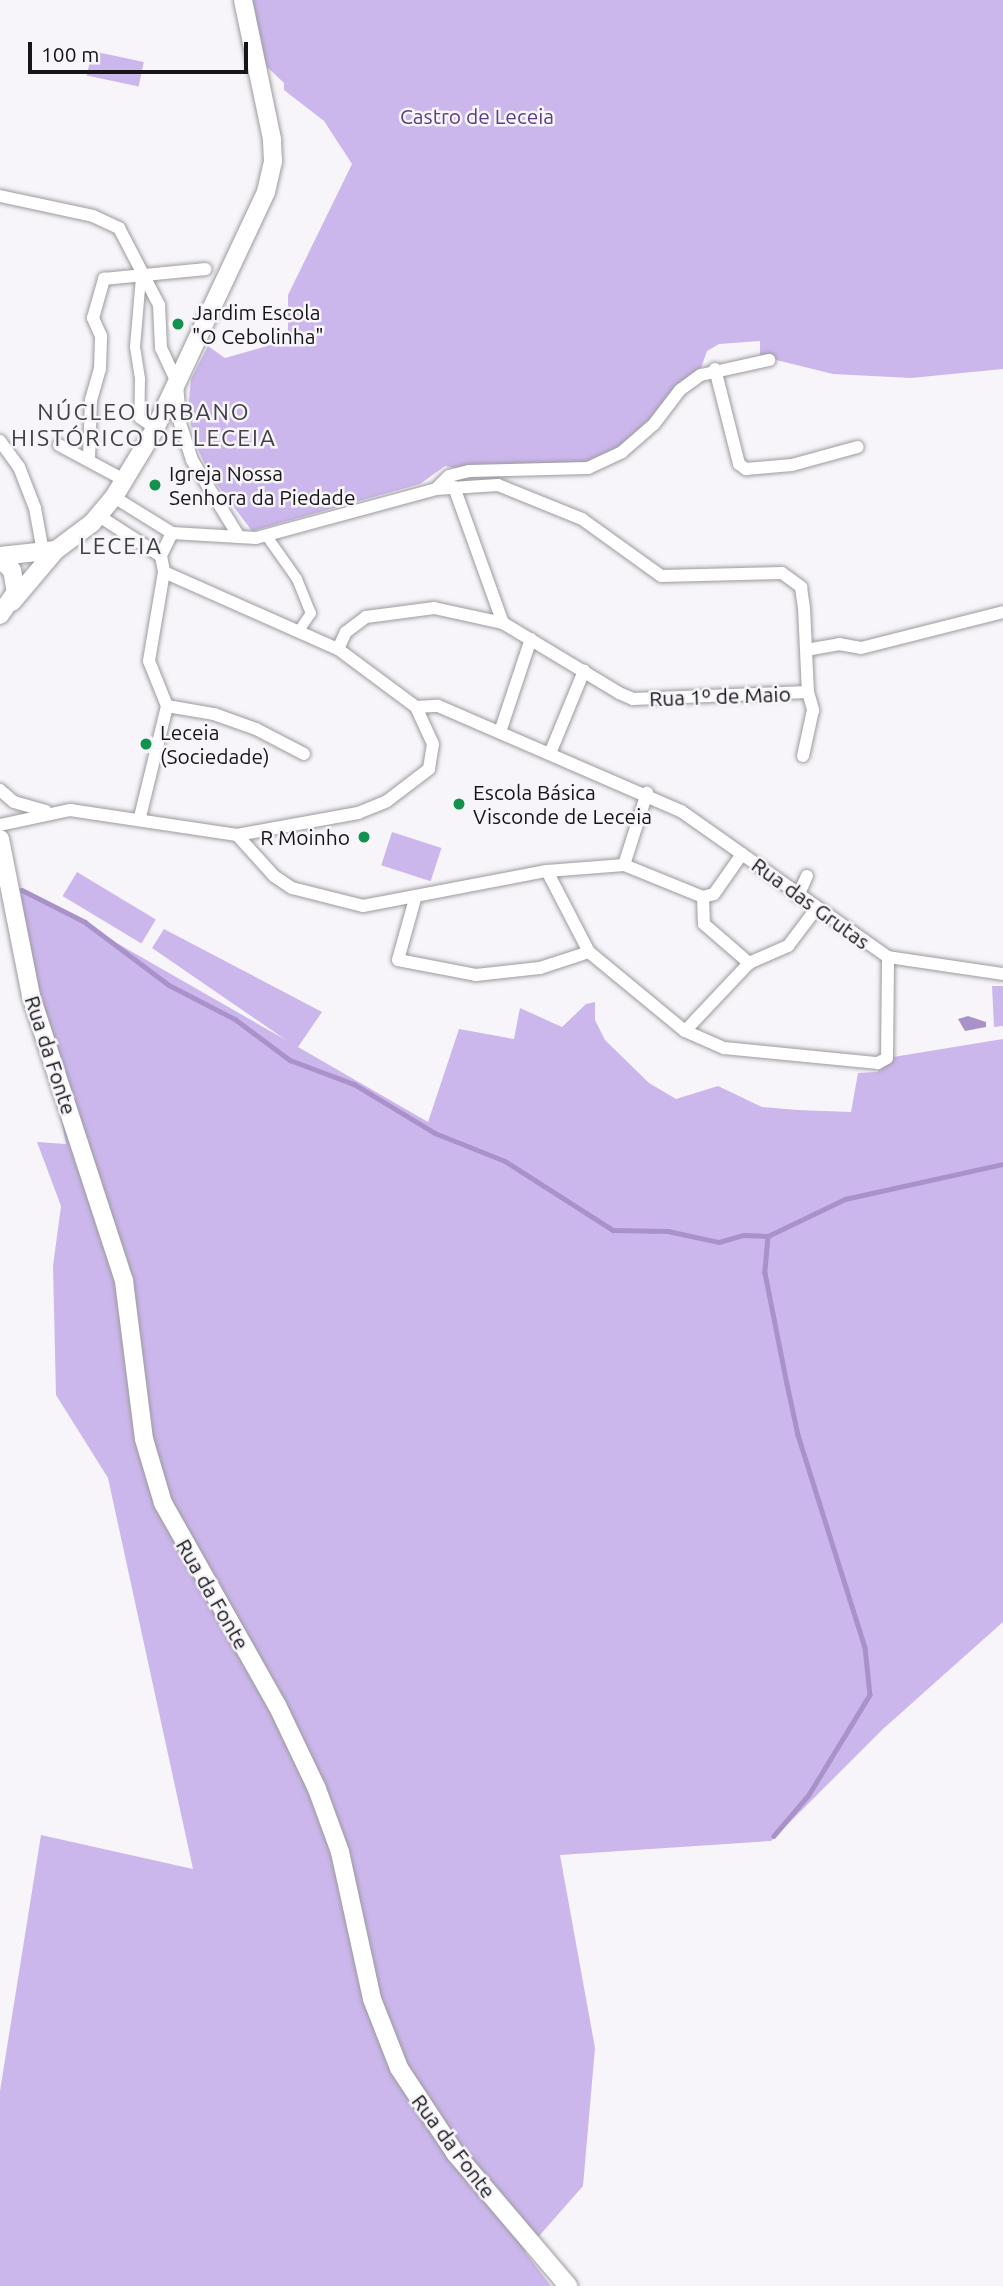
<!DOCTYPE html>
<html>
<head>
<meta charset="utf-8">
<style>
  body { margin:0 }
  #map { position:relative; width:1003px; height:2286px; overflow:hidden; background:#f7f5fa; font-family:Ubuntu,sans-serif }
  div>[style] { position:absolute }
  .green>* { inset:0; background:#ccb7ec; transform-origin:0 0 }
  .water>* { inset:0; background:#a992ca }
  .stream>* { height:4.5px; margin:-2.25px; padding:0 2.25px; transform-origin:2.25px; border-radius:2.25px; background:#a992ca }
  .roads { filter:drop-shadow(0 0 2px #9c9a9f) drop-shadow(0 0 2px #9c9a9f) }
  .pedestrian>* { height:10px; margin:-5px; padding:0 5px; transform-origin:5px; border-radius:5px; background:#fff }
  .minor>* { height:12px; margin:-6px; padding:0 6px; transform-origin:6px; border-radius:6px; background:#fff }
  .secondary>* { height:18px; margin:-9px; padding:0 9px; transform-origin:9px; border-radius:9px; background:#fff }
  .dots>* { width:19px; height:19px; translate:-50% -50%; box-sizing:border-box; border:4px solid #f7f5fa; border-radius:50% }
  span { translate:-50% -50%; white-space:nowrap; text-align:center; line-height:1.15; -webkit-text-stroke:5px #f7f5fa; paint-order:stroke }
  .park-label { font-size:21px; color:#5d3d82 }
  .poi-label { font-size:21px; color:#161517 }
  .left { translate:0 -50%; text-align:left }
  .right { translate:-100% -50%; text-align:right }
  .street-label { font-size:21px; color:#161517 }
  .neighbourhood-label { font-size:23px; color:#414044; letter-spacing:2px }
  .scale { position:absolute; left:28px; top:42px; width:220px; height:32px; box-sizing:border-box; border:4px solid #161517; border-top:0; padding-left:9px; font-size:21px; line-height:24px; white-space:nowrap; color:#161517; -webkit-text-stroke:5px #f7f5fa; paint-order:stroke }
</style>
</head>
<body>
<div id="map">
  <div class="green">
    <i style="clip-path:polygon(250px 0,1003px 0,1003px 369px,911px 378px,833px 374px,760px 356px,760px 341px,719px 344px,707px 351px,700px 371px,651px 423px,618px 449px,596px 459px,579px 464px,459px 469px,445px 466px,420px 484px,252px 531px,210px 475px,195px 443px,188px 411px,191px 379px,208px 346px,225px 358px,288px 340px,288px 295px,352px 164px,324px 121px,284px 90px,284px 83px,267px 67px)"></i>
    <i style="left:92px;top:51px;width:53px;height:25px;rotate:12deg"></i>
    <i style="left:392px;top:832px;width:52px;height:35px;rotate:18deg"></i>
    <i style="left:77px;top:872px;width:92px;height:28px;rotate:31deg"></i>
    <i style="clip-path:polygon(12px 883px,286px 1040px,152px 948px,164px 929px,322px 1012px,298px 1047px,428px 1122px,459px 1029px,514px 1039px,520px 1008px,562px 1027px,586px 1004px,595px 1002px,595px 1020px,605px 1040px,649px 1083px,676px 1099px,718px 1086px,762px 1107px,798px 1110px,851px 1112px,858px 1073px,877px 1072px,893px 1057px,1003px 1039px,1003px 1622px,883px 1729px,771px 1841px,560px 1855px,595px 2048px,583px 2186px,525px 2252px,551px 2286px,0 2286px,0 2091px,41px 1835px,193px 1869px,108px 1478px,56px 1395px,53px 1266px,61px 1206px,37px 1142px,66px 1144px)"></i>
    <i style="clip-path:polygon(992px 986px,1003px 986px,1003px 1026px,994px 1027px)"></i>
  </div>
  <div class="water">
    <i style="clip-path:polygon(968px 1016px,986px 1022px,986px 1027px,965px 1031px,958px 1019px)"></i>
  </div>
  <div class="stream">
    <i style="left:22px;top:890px;width:71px;rotate:26.9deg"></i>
    <i style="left:85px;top:922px;width:105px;rotate:36.9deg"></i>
    <i style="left:169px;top:985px;width:74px;rotate:27.3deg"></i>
    <i style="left:235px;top:1019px;width:69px;rotate:36.7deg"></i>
    <i style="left:290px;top:1060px;width:68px;rotate:20.6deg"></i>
    <i style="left:354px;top:1084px;width:95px;rotate:31.2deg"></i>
    <i style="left:435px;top:1133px;width:75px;rotate:21.8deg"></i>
    <i style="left:505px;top:1161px;width:128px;rotate:32.6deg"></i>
    <i style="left:613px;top:1230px;width:55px;rotate:1deg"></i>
    <i style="left:668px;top:1231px;width:52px;rotate:12.2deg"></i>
    <i style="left:719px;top:1242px;width:25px;rotate:-16deg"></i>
    <i style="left:743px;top:1235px;width:25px;rotate:2deg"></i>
    <i style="left:768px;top:1236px;width:85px;rotate:-25.7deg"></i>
    <i style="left:845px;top:1199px;width:162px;rotate:-12.5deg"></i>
    <i style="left:768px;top:1236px;width:37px;rotate:95deg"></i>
    <i style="left:765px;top:1273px;width:113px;rotate:78.8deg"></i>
    <i style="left:787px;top:1384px;width:52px;rotate:77.8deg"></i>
    <i style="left:798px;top:1435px;width:222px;rotate:72.5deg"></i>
    <i style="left:865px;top:1647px;width:48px;rotate:84.1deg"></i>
    <i style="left:870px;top:1695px;width:117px;rotate:121.4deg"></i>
    <i style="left:809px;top:1795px;width:54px;rotate:130.5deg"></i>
  </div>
  <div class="roads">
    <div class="pedestrian">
      <i style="left:141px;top:277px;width:70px;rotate:94.9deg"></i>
      <i style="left:135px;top:347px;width:32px;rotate:81deg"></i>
      <i style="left:140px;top:379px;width:39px;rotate:91deg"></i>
      <i style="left:139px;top:418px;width:19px;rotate:35deg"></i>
      <i style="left:266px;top:535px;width:54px;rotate:54.8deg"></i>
      <i style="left:297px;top:579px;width:37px;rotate:68deg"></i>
      <i style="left:311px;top:613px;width:23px;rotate:124deg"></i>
    </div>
    <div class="minor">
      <i style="left:0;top:196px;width:95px;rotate:12.1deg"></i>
      <i style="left:93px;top:216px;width:29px;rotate:25deg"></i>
      <i style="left:119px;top:228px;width:87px;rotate:62.5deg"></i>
      <i style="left:159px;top:305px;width:43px;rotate:87.3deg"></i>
      <i style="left:161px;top:348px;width:38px;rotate:65deg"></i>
      <i style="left:177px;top:383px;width:40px;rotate:85.7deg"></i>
      <i style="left:180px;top:423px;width:39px;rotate:72deg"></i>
      <i style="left:192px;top:460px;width:90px;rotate:58.6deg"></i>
      <i style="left:715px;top:369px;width:98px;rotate:75.8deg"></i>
      <i style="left:739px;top:464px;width:9px;rotate:36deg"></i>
      <i style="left:746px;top:469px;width:46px;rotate:-5deg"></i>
      <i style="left:792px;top:465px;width:68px;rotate:-15.3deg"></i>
      <i style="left:0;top:441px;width:32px;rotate:54deg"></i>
      <i style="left:19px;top:467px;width:44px;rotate:68.7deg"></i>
      <i style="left:35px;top:508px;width:45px;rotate:79.7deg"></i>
      <i style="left:59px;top:445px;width:74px;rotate:28.3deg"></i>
      <i style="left:89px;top:459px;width:59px;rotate:-88.1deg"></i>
      <i style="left:91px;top:400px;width:33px;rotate:-74deg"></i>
      <i style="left:100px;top:368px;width:32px;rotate:-88deg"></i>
      <i style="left:101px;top:336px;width:20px;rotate:-114deg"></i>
      <i style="left:93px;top:318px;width:41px;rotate:-74.2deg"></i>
      <i style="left:104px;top:279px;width:102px;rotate:-5.6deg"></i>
      <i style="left:454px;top:487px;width:145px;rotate:70.2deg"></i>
      <i style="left:503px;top:623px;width:135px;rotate:31.1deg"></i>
      <i style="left:619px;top:693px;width:15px;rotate:23deg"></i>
      <i style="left:633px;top:699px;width:175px;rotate:-2.3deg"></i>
      <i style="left:436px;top:489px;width:18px;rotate:-45deg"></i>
      <i style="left:449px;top:476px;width:21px;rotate:-14deg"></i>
      <i style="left:469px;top:471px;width:119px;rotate:-1.4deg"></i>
      <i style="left:588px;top:468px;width:38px;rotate:-25deg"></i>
      <i style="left:622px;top:452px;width:43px;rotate:-41.2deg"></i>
      <i style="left:654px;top:424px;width:43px;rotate:-52.6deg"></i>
      <i style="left:680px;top:390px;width:26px;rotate:-36deg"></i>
      <i style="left:701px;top:375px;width:70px;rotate:-12.4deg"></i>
      <i style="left:114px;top:497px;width:68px;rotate:31.8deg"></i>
      <i style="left:172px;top:533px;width:25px;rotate:116deg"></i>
      <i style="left:99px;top:516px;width:74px;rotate:32.8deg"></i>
      <i style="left:172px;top:533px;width:84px;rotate:3.4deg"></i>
      <i style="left:256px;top:538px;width:187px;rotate:-15.2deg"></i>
      <i style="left:436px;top:489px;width:62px;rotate:-3.7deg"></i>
      <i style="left:498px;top:485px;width:91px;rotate:22deg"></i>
      <i style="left:582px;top:519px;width:97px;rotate:35.8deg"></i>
      <i style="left:661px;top:576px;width:121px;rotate:-1.4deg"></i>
      <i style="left:782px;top:573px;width:24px;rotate:36deg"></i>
      <i style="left:801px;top:587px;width:21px;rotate:82deg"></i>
      <i style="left:804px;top:608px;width:84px;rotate:87.3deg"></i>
      <i style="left:808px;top:692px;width:19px;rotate:74deg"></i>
      <i style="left:813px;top:710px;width:47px;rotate:102.3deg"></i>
      <i style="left:161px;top:556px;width:16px;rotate:79deg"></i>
      <i style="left:164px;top:572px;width:90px;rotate:99.6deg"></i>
      <i style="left:149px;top:661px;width:48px;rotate:68.2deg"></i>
      <i style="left:164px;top:572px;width:190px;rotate:23.9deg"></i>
      <i style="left:338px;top:649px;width:97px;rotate:36.6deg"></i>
      <i style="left:416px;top:707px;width:22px;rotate:-3deg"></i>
      <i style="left:438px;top:706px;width:265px;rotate:23.4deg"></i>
      <i style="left:681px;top:811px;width:253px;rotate:35.2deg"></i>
      <i style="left:888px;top:957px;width:116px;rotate:8.4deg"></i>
      <i style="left:338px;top:649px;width:19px;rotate:-65deg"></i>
      <i style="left:346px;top:632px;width:25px;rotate:-37deg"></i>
      <i style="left:366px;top:617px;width:69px;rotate:-7.5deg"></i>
      <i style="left:434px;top:608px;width:71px;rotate:12.3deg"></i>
      <i style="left:806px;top:650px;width:34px;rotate:-10deg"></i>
      <i style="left:839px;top:644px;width:22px;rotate:10deg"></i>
      <i style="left:861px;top:648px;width:146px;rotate:-14.2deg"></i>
      <i style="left:167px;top:706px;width:48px;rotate:9.7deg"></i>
      <i style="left:214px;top:714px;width:45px;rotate:19.7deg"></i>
      <i style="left:256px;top:729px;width:54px;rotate:27.5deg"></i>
      <i style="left:500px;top:732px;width:98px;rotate:-71.6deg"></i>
      <i style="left:551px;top:751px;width:87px;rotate:-67.6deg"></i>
      <i style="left:0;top:790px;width:18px;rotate:41deg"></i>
      <i style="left:14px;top:802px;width:33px;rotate:16deg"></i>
      <i style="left:140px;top:817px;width:114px;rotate:-76.3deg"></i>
      <i style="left:0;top:825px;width:72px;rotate:-12.1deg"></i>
      <i style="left:70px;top:810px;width:169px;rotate:8.5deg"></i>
      <i style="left:237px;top:835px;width:123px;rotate:-10.3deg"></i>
      <i style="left:358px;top:813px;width:31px;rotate:-22deg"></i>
      <i style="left:387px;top:801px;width:53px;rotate:-37.3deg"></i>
      <i style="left:429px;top:769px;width:25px;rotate:-81deg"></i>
      <i style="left:433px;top:744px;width:41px;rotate:-114.7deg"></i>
      <i style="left:237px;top:835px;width:55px;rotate:47.9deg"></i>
      <i style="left:274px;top:876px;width:22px;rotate:34deg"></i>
      <i style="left:292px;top:888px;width:73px;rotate:14.2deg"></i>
      <i style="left:363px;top:906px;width:187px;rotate:-10.8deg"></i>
      <i style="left:624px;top:865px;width:76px;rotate:-72.3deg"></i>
      <i style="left:798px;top:896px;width:22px;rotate:-66deg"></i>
      <i style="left:703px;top:897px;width:85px;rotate:-157.9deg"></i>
      <i style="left:624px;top:865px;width:77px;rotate:175.5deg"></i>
      <i style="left:547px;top:871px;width:91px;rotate:62.6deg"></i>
      <i style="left:589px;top:952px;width:124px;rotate:39.5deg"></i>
      <i style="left:685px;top:1031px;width:43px;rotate:23.6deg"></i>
      <i style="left:724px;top:1048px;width:155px;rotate:5.6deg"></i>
      <i style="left:878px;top:1063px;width:10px;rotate:-29deg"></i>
      <i style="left:887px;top:1058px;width:101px;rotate:-89.4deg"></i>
      <i style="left:703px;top:897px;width:27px;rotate:88deg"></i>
      <i style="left:704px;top:924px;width:60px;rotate:40.9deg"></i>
      <i style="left:703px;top:897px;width:11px;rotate:-15deg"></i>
      <i style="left:714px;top:894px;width:49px;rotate:-55deg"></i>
      <i style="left:415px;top:899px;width:63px;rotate:105.6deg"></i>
      <i style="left:398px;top:960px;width:79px;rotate:10.9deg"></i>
      <i style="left:476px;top:975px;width:64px;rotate:-6.2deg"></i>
      <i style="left:540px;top:968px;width:52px;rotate:-18.1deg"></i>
      <i style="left:685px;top:1031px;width:93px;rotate:-46.7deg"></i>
      <i style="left:749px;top:963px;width:43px;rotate:-23.6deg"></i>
      <i style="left:788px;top:946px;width:46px;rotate:-52.9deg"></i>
    </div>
    <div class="secondary">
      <i style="left:0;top:556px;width:56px;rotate:-6.1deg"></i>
      <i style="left:0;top:559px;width:16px;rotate:43deg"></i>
      <i style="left:12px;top:570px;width:22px;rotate:80deg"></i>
      <i style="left:16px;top:592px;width:28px;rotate:125deg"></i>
      <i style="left:12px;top:602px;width:68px;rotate:-49.8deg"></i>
      <i style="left:56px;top:550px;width:45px;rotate:-36.9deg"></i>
      <i style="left:92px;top:523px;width:34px;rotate:-50deg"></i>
      <i style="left:114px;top:497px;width:79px;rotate:-58.9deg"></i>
      <i style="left:155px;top:429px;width:262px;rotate:-64.9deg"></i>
      <i style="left:266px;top:192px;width:32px;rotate:-77deg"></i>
      <i style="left:273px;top:161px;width:22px;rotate:-93deg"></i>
      <i style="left:272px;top:139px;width:142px;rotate:-101.8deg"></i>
      <i style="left:0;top:839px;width:160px;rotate:78.8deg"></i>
      <i style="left:31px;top:996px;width:300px;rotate:71.9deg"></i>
      <i style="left:124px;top:1281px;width:159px;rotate:82.8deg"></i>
      <i style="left:144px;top:1439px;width:67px;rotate:73.5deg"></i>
      <i style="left:163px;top:1503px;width:232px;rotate:60.6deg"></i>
      <i style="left:277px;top:1705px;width:93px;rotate:64.5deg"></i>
      <i style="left:317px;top:1789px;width:67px;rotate:69.9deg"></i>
      <i style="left:340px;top:1852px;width:150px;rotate:77.7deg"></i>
      <i style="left:372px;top:1999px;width:74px;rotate:68.6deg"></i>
      <i style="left:399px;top:2068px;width:102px;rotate:56.6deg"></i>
      <i style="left:455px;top:2153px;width:175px;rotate:49.6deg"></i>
    </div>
  </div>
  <div class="dots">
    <i style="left:178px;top:324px;background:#13914f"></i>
    <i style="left:155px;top:485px;background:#13914f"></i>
    <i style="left:146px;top:744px;background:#13914f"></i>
    <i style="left:459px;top:804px;background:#13914f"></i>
    <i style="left:364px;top:837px;background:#13914f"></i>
  </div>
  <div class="park-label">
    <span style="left:477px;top:116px">Castro de Leceia</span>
  </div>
  <div class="poi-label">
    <span class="left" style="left:192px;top:324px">Jardim Escola<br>"O Cebolinha"</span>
    <span class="left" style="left:169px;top:485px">Igreja Nossa<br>Senhora da Piedade</span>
    <span class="left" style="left:160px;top:744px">Leceia<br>(Sociedade)</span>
    <span class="left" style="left:473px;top:804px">Escola Básica<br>Visconde de Leceia</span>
    <span class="right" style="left:350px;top:837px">R Moinho</span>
  </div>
  <div class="street-label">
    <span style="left:720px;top:696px;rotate:-2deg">Rua 1º de Maio</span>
    <span style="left:811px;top:903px;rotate:36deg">Rua das Grutas</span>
    <span style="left:51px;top:1055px;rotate:72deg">Rua da Fonte</span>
    <span style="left:213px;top:1594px;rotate:60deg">Rua da Fonte</span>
    <span style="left:454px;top:2146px;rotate:53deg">Rua da Fonte</span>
  </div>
  <div class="neighbourhood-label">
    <span style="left:144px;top:425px">NÚCLEO URBANO<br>HISTÓRICO DE LECEIA</span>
    <span style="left:121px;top:546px">LECEIA</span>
  </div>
  <div class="scale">100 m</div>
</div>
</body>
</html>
